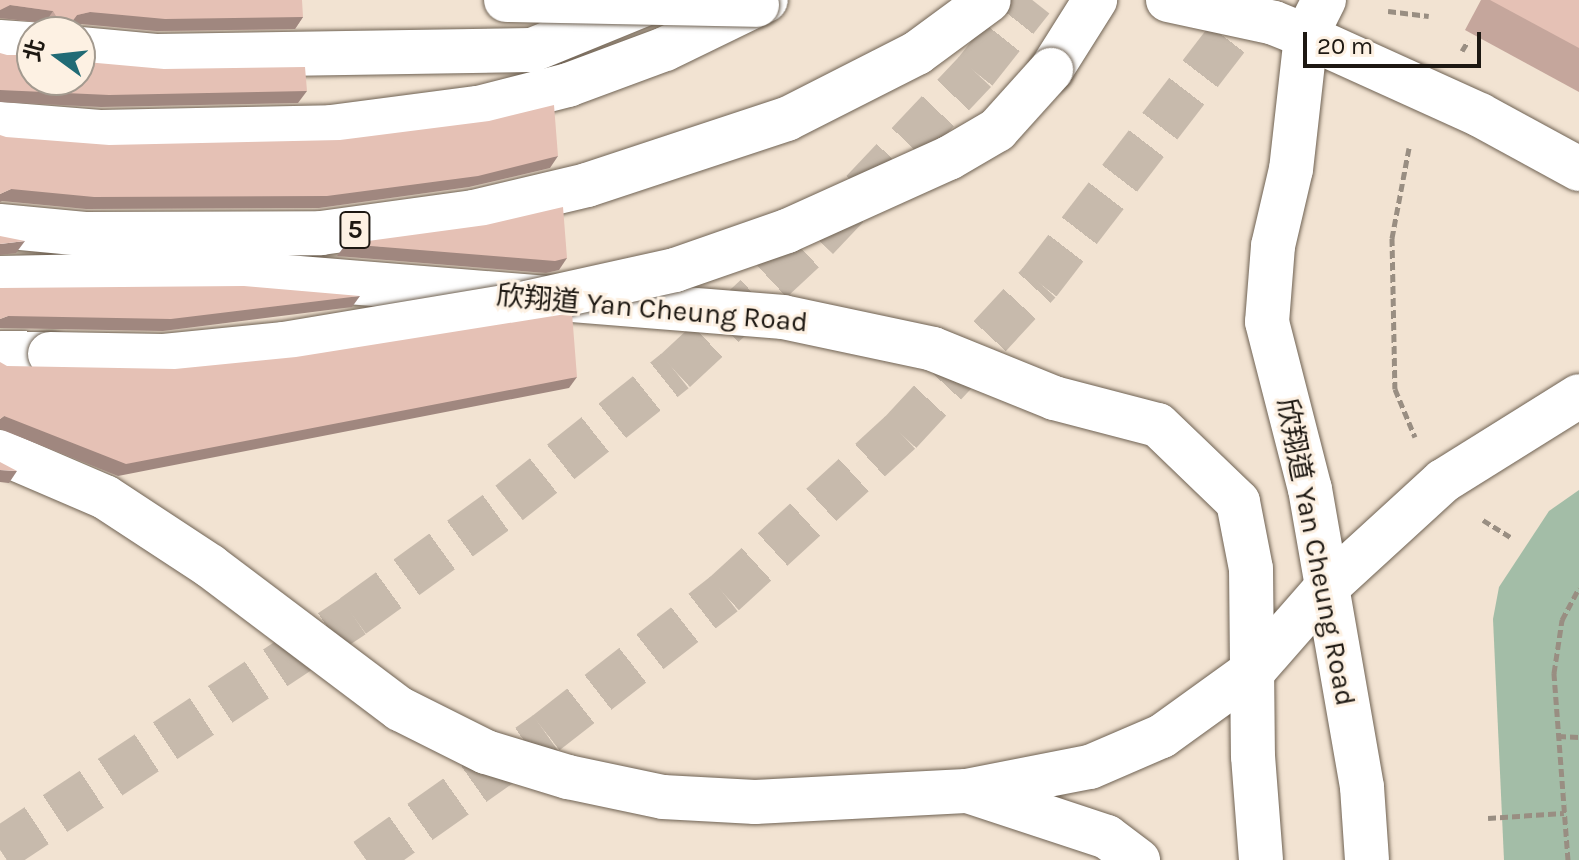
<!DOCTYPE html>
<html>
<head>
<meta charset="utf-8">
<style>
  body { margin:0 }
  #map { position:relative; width:1579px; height:860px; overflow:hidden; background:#f2e3d2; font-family:Karla,"Noto Sans TC",sans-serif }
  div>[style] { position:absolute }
  .green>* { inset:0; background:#a3bda7 }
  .highway-tunnel>* { height:44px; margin-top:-22px; transform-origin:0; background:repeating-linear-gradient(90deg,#c7baac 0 44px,transparent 0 66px) }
  .path>* { height:5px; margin-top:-2.5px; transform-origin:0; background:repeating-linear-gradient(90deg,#998e82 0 8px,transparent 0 12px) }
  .roads { filter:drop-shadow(0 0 2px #6f6253) drop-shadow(0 0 2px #6f6253) }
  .secondary>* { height:44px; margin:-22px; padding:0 22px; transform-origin:22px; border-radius:22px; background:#fff }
  .primary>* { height:44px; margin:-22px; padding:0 22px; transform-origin:22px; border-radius:22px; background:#fff }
  .highway>* { height:44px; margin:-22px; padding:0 22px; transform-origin:22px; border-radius:22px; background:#fff }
  .bridges { filter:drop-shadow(0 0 2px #6f6253) drop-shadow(0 0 2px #6f6253) }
  .highway-bridge>* { height:44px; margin:-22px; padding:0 22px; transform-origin:22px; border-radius:22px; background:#fff }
  .wall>* { inset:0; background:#c5a69c }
  .shaded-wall>* { inset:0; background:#a0877f }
  .building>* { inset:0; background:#e5c1b5 }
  span { translate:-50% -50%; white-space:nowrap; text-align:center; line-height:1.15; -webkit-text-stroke:6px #fdf1e3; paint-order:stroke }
  .shield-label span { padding:2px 6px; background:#fdf1e3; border:2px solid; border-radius:6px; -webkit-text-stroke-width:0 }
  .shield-label { font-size:26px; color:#1d1812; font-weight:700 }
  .street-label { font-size:28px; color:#1d1812 }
  .north { position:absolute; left:16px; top:16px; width:80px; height:80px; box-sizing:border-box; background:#fdf1e3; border:2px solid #a39a8f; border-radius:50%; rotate:285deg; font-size:22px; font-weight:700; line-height:32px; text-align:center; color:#1d1812 }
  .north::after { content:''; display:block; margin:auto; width:28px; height:36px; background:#216b75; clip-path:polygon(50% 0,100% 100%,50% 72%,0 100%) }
  .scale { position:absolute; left:1303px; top:32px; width:178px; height:36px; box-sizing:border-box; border:4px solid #1d1812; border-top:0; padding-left:10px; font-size:24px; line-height:28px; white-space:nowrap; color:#1d1812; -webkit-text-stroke:6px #fdf1e3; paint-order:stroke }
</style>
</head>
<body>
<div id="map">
  <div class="green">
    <i style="clip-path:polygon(1579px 490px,1579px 860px,1504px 860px,1493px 619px,1499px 587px,1549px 511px)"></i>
  </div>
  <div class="highway-tunnel">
    <i style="left:0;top:850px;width:424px;rotate:-33.5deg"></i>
    <i style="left:353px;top:616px;width:193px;rotate:-35.9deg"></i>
    <i style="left:509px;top:503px;width:212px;rotate:-38.5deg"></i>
    <i style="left:675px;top:371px;width:194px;rotate:-42.9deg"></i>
    <i style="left:817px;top:239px;width:230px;rotate:-46.6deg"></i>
    <i style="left:975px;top:72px;width:92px;rotate:-51.6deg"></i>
    <i style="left:366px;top:860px;width:220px;rotate:-35.2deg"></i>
    <i style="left:546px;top:733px;width:226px;rotate:-38deg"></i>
    <i style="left:724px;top:594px;width:239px;rotate:-42.5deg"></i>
    <i style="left:900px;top:433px;width:205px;rotate:-47.2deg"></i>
    <i style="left:1039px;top:283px;width:357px;rotate:-52.4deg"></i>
  </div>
  <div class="path">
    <i style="left:1388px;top:11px;width:41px;rotate:7deg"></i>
    <i style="left:1462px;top:51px;width:12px;rotate:-59deg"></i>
    <i style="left:1409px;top:148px;width:92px;rotate:100.7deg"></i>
    <i style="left:1392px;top:238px;width:151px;rotate:88.9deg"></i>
    <i style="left:1395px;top:389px;width:52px;rotate:67.4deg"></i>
    <i style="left:1483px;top:520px;width:32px;rotate:32deg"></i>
    <i style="left:1558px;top:736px;width:21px;rotate:3deg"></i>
    <i style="left:1488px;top:818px;width:76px;rotate:-3.8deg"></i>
    <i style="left:1568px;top:860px;width:188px;rotate:-94.3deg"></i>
    <i style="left:1554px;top:673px;width:54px;rotate:-81.4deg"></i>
    <i style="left:1562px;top:620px;width:36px;rotate:-62deg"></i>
  </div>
  <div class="roads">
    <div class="secondary">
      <i style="left:1324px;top:0;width:40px;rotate:116.6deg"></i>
      <i style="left:1306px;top:36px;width:134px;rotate:96.4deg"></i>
      <i style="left:1291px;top:169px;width:79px;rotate:103.2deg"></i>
      <i style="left:1273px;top:246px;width:76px;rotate:94.5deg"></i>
      <i style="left:1267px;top:322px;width:172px;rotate:75.6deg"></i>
      <i style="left:1310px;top:489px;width:303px;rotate:80.1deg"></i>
      <i style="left:1362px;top:787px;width:73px;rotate:86.1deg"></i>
      <i style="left:0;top:278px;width:237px;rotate:-1.2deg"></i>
      <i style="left:237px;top:273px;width:548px;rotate:4.61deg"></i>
      <i style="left:783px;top:317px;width:153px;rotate:12deg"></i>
      <i style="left:933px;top:349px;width:131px;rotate:22deg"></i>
      <i style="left:1054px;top:398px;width:107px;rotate:14.6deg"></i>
      <i style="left:1158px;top:425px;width:111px;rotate:43.9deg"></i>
      <i style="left:1238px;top:502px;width:68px;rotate:79deg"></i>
      <i style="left:1251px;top:569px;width:187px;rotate:89.4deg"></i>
      <i style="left:1253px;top:756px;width:104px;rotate:85.6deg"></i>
    </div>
    <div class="primary">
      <i style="left:1168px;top:0;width:108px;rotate:12.2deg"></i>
      <i style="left:1274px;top:23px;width:35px;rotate:22deg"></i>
      <i style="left:1306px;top:36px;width:191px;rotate:24.4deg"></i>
      <i style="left:1480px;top:115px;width:113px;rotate:28.6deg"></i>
      <i style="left:1325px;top:589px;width:160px;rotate:-42.5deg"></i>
      <i style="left:1443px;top:481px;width:160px;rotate:-32deg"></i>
    </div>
    <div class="highway">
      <i style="left:0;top:42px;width:32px;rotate:4deg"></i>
      <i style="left:80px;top:49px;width:76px;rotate:5.3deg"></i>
      <i style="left:156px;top:56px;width:376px;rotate:-0.9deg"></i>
      <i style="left:532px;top:50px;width:130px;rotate:-22.2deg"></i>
      <i style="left:1051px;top:70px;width:83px;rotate:-57.8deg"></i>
      <i style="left:0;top:124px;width:100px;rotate:4.6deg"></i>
      <i style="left:100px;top:132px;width:231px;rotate:-1.2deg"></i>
      <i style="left:331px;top:127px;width:148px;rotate:-7.4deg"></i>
      <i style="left:478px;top:108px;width:93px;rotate:-14.3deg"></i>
      <i style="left:568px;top:85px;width:103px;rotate:-20.4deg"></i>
      <i style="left:665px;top:49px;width:112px;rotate:-25.9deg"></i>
      <i style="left:0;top:226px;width:85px;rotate:5.4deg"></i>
      <i style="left:85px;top:234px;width:236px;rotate:-0.2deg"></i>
      <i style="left:321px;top:233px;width:154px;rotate:-7.8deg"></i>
      <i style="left:474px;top:212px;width:116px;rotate:-13.4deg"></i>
      <i style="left:587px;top:185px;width:211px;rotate:-18.3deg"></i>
      <i style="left:787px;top:119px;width:146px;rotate:-26.9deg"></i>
      <i style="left:917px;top:53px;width:89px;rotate:-36.4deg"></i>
      <i style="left:0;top:353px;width:50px;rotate:1.1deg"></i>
      <i style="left:0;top:452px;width:114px;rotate:23.2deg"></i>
      <i style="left:105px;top:497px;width:126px;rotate:33.3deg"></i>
      <i style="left:210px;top:566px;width:238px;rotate:37deg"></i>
      <i style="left:400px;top:709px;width:96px;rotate:26.6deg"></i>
      <i style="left:486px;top:752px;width:86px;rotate:17deg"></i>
      <i style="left:568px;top:777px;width:97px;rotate:11.9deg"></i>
      <i style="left:663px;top:797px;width:92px;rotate:3.1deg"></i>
      <i style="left:755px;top:802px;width:211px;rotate:-3deg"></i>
      <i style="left:966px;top:791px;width:126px;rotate:-11deg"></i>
      <i style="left:1090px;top:767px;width:78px;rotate:-23.3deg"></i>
      <i style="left:1162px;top:736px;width:115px;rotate:-35.8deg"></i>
      <i style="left:1255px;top:669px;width:106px;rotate:-48.8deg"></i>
      <i style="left:971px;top:792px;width:143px;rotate:18.3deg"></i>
      <i style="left:1107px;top:837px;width:39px;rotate:37deg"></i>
    </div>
  </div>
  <div class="bridges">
    <div class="highway-bridge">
      <i style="left:506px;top:0;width:251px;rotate:1.1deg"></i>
      <i style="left:50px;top:354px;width:114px;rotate:1deg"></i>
      <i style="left:164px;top:356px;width:121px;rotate:-5.7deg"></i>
      <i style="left:284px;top:344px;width:236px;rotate:-9.5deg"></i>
      <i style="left:517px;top:305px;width:162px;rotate:-12.5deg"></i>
      <i style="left:675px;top:270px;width:119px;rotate:-19.2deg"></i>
      <i style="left:787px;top:231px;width:178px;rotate:-24.3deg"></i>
      <i style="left:949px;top:158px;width:56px;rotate:-30.3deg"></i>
      <i style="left:997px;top:130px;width:81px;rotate:-48deg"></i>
    </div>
  </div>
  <div class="wall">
    <i style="clip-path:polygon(0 0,303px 17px,295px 29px,157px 31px,82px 24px,69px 27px,65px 32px,50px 32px,45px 23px,0 18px)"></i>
    <i style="clip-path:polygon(1481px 0,1579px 0,1579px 92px,1465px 30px)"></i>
  </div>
  <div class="shaded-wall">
    <i style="clip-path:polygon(10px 5px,53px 11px,45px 23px,0 18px,0 10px)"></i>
    <i style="clip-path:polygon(90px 12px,303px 17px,295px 29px,157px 31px,82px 24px,69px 27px,64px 32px,77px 15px)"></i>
    <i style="clip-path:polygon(0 90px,307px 91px,298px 103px,101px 107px,0 102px)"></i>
    <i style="clip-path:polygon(558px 156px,550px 168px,469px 187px,319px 208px,86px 209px,2px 201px,0 202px,0 194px,11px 189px)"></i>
    <i style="clip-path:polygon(25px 241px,16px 253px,0 255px,0 244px)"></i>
    <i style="clip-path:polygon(346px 244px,567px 258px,559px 270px,546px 273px,337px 256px)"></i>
    <i style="clip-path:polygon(360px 296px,352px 307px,163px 331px,0 328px,0 319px,8px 316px)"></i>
    <i style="clip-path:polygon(577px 377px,569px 388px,118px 476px,0 429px,0 419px,4px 416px)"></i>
    <i style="clip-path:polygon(0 470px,17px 471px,9px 483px,0 482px)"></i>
  </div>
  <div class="building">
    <i style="clip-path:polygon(0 0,302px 0,303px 17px,165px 19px,90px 12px,77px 15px,65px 31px,53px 11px,10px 5px,0 10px)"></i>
    <i style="clip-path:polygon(1490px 0,1579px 0,1579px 48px)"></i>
    <i style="clip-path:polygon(0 53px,7px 55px,32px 55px,32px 80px,80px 80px,80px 60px,86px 62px,164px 69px,305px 67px,307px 91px,109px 95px,0 90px)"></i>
    <i style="clip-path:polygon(554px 105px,558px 156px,478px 176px,327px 196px,94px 197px,11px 189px,0 194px,0 135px,6px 137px,109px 145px,340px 140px,489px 121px)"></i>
    <i style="clip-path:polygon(563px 207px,567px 258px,555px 261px,346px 244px,486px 225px)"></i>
    <i style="clip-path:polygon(0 236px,25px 241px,0 244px)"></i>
    <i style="clip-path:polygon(244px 286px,360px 296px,171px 319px,8px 316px,0 319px,0 288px)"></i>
    <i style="clip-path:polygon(572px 313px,577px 377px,126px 464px,4px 416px,0 419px,0 362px,7px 366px,175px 369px,296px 357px)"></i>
    <i style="clip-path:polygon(0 462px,17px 471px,0 470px)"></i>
  </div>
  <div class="shield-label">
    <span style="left:355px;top:230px">5</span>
  </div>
  <div class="street-label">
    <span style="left:652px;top:309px;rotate:5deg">欣翔道 Yan Cheung Road</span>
    <span style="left:1316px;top:552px;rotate:79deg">欣翔道 Yan Cheung Road</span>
  </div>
  <div class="north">北</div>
  <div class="scale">20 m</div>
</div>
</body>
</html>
